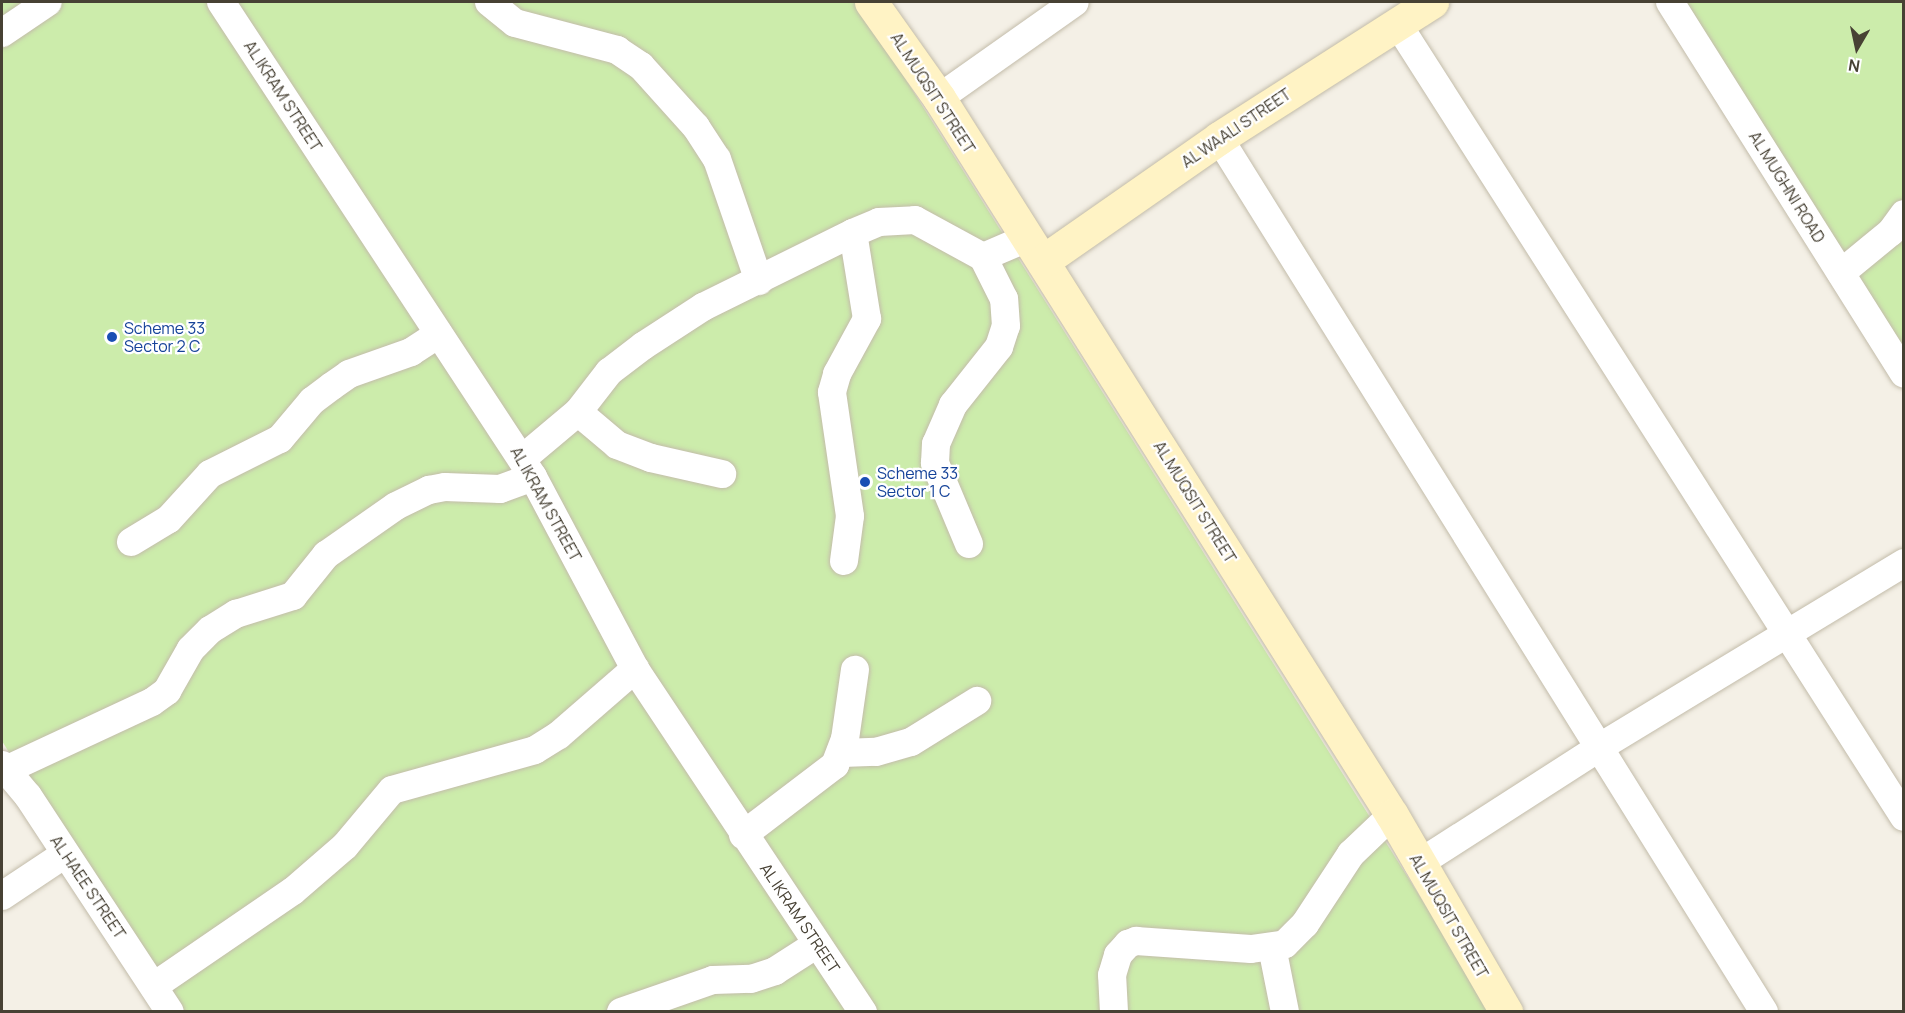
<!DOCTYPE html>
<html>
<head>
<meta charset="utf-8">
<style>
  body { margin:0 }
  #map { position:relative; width:1905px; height:1013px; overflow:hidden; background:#f4f0e6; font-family:Manrope,sans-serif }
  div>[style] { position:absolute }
  .green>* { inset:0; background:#ccecab }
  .roads { filter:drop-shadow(0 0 2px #c3bcaa) drop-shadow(0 0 2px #c3bcaa) }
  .street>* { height:28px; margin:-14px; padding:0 14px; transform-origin:14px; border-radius:14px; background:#fff }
  .secondary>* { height:33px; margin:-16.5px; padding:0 16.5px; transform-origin:16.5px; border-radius:16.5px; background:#fff3c5 }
  .dots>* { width:16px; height:16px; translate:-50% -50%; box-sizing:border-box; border:3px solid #fff; border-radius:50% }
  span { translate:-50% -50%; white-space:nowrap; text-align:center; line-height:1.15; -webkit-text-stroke:4.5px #fff; paint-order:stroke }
  .street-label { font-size:16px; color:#474134 }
  .transit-label { font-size:16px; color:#164399 }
  .left { translate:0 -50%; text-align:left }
  .frame { position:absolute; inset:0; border:3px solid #474134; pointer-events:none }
  .north { position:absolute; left:1827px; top:18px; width:60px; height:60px; -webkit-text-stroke:4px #fff; paint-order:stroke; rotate:189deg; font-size:16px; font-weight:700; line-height:24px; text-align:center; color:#474134 }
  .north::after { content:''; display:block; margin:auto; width:21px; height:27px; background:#474134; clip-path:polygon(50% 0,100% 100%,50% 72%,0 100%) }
</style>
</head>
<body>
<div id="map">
  <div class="green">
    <i style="clip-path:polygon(2px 2px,857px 2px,1492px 1011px,171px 1011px,2px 741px)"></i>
    <i style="clip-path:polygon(1670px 2px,1903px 2px,1903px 375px)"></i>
  </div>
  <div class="roads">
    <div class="street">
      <i style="left:221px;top:2px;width:568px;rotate:56.7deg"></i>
      <i style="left:533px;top:477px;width:217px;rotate:62deg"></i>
      <i style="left:635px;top:669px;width:412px;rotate:56.4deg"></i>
      <i style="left:489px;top:2px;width:33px;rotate:39deg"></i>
      <i style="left:515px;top:23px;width:106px;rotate:14.8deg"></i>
      <i style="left:617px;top:50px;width:29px;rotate:34deg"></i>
      <i style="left:641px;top:66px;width:82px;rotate:48deg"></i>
      <i style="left:696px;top:127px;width:38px;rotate:57deg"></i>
      <i style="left:717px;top:159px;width:129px;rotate:71deg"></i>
      <i style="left:1670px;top:2px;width:439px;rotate:57.8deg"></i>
      <i style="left:1397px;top:23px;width:942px;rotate:57.44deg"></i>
      <i style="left:2px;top:33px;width:55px;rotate:-34deg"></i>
      <i style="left:939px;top:98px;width:166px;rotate:-35.2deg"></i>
      <i style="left:1219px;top:138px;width:1030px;rotate:58.05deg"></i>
      <i style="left:1841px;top:273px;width:65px;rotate:-39.4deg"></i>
      <i style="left:1891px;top:232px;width:22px;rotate:-54deg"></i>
      <i style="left:578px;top:412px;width:51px;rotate:40.2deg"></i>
      <i style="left:617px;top:445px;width:36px;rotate:21deg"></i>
      <i style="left:651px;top:458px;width:73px;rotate:12.7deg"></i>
      <i style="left:522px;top:459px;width:73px;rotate:-40deg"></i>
      <i style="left:578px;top:412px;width:51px;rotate:-52.2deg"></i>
      <i style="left:609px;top:372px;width:43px;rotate:-37.4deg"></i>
      <i style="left:643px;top:346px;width:72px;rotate:-33deg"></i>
      <i style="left:703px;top:307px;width:167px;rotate:-26.3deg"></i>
      <i style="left:853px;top:233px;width:28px;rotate:-23deg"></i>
      <i style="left:879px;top:222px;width:36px;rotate:-3deg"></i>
      <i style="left:915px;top:220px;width:77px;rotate:28.6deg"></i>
      <i style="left:983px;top:257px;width:46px;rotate:-23.2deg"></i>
      <i style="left:131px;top:542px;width:44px;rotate:-31.2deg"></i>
      <i style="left:169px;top:519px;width:61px;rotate:-47.7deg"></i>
      <i style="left:210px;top:474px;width:78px;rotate:-26.6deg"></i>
      <i style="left:280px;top:439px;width:50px;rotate:-49.9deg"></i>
      <i style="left:312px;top:401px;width:25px;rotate:-37deg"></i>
      <i style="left:332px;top:386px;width:21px;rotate:-35deg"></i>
      <i style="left:349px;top:374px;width:66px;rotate:-19.5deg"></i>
      <i style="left:411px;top:352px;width:33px;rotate:-33deg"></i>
      <i style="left:969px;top:544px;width:88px;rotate:-112.8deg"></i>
      <i style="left:935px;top:463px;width:19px;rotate:-87deg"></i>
      <i style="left:936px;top:444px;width:43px;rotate:-66.4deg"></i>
      <i style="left:953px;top:405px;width:74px;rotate:-51.6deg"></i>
      <i style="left:999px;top:347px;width:22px;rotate:-72deg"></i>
      <i style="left:1006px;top:326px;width:27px;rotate:-94deg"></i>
      <i style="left:1004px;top:299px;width:47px;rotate:-116.6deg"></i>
      <i style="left:844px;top:561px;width:45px;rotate:-82.4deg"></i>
      <i style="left:850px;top:516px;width:125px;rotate:-98.3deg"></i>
      <i style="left:832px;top:392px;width:19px;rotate:-74deg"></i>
      <i style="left:837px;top:374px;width:63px;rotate:-61.4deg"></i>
      <i style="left:867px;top:319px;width:87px;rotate:-99.2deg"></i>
      <i style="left:842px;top:753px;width:34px;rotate:-2deg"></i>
      <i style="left:876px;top:752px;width:36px;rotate:-16deg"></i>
      <i style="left:911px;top:742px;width:78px;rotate:-31.8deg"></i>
      <i style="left:2px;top:765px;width:40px;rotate:50deg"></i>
      <i style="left:28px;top:796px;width:258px;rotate:56.7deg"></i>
      <i style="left:6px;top:770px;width:161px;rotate:-25deg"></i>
      <i style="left:152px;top:702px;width:19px;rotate:-36deg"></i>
      <i style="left:167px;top:691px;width:48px;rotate:-60.3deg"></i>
      <i style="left:191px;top:649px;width:27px;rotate:-45deg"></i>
      <i style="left:210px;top:630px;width:31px;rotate:-32deg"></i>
      <i style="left:236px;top:614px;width:60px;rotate:-17.5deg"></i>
      <i style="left:293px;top:596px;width:53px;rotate:-51.2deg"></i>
      <i style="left:326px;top:555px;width:85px;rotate:-35deg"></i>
      <i style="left:396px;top:506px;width:37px;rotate:-26deg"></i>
      <i style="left:429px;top:490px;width:16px;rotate:-11deg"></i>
      <i style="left:445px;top:487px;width:55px;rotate:2.1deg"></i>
      <i style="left:500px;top:489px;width:35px;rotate:-20deg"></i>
      <i style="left:743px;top:835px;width:116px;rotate:-37.3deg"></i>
      <i style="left:835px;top:765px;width:28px;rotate:-69deg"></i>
      <i style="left:845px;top:739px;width:70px;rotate:-81.8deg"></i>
      <i style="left:1418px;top:864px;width:216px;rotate:-32.7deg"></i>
      <i style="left:1600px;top:747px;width:355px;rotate:-31.2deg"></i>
      <i style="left:2px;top:896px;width:76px;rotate:-33.7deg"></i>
      <i style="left:1272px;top:947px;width:66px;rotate:78.7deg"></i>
      <i style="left:154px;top:986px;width:168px;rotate:-34.4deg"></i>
      <i style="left:293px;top:891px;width:69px;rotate:-40.9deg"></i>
      <i style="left:345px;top:846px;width:73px;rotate:-50deg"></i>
      <i style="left:392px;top:790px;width:148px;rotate:-15.6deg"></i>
      <i style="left:535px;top:750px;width:28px;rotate:-32deg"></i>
      <i style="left:559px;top:735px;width:101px;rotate:-41deg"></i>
      <i style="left:621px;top:1012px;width:97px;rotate:-19.2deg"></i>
      <i style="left:713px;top:980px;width:38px;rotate:-2deg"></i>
      <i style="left:751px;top:979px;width:25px;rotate:-18deg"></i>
      <i style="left:775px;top:971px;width:50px;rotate:-32.7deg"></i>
      <i style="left:1114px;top:1012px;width:37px;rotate:-93deg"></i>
      <i style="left:1112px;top:975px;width:21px;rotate:-73deg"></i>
      <i style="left:1118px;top:955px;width:15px;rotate:-48deg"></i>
      <i style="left:1128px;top:944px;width:9px;rotate:-21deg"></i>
      <i style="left:1136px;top:941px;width:115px;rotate:4deg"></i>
      <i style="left:1251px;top:949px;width:34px;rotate:-8deg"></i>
      <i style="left:1285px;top:944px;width:28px;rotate:-45deg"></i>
      <i style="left:1305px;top:924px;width:84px;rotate:-56.7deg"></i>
      <i style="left:1351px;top:854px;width:57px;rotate:-43.6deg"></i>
    </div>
    <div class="secondary">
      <i style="left:871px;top:2px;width:118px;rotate:54.7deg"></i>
      <i style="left:939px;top:98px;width:848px;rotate:57.72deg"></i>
      <i style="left:1392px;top:815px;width:228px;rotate:59.9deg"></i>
      <i style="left:1043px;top:261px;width:215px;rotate:-34.9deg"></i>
      <i style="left:1219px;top:138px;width:253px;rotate:-32.6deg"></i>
    </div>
  </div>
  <div class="dots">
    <i style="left:112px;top:337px;background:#1a4fb4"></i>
    <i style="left:865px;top:482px;background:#1a4fb4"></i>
  </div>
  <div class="street-label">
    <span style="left:933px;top:93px;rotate:57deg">AL MUQSIT STREET</span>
    <span style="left:283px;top:96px;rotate:57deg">AL IKRAM STREET</span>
    <span style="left:1236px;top:128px;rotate:-34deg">AL WAALI STREET</span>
    <span style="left:1787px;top:187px;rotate:58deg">AL MUGHNI ROAD</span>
    <span style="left:1195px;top:502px;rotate:58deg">AL MUQSIT STREET</span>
    <span style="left:546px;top:504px;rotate:61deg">AL IKRAM STREET</span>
    <span style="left:88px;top:887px;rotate:56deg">AL HAEE STREET</span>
    <span style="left:1449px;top:916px;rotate:60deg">AL MUQSIT STREET</span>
    <span style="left:800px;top:918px;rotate:56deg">AL IKRAM STREET</span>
  </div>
  <div class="transit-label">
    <span class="left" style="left:124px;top:337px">Scheme 33<br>Sector 2 C</span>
    <span class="left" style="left:877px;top:482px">Scheme 33<br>Sector 1 C</span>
  </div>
  <div class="frame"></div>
  <div class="north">N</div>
</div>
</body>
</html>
